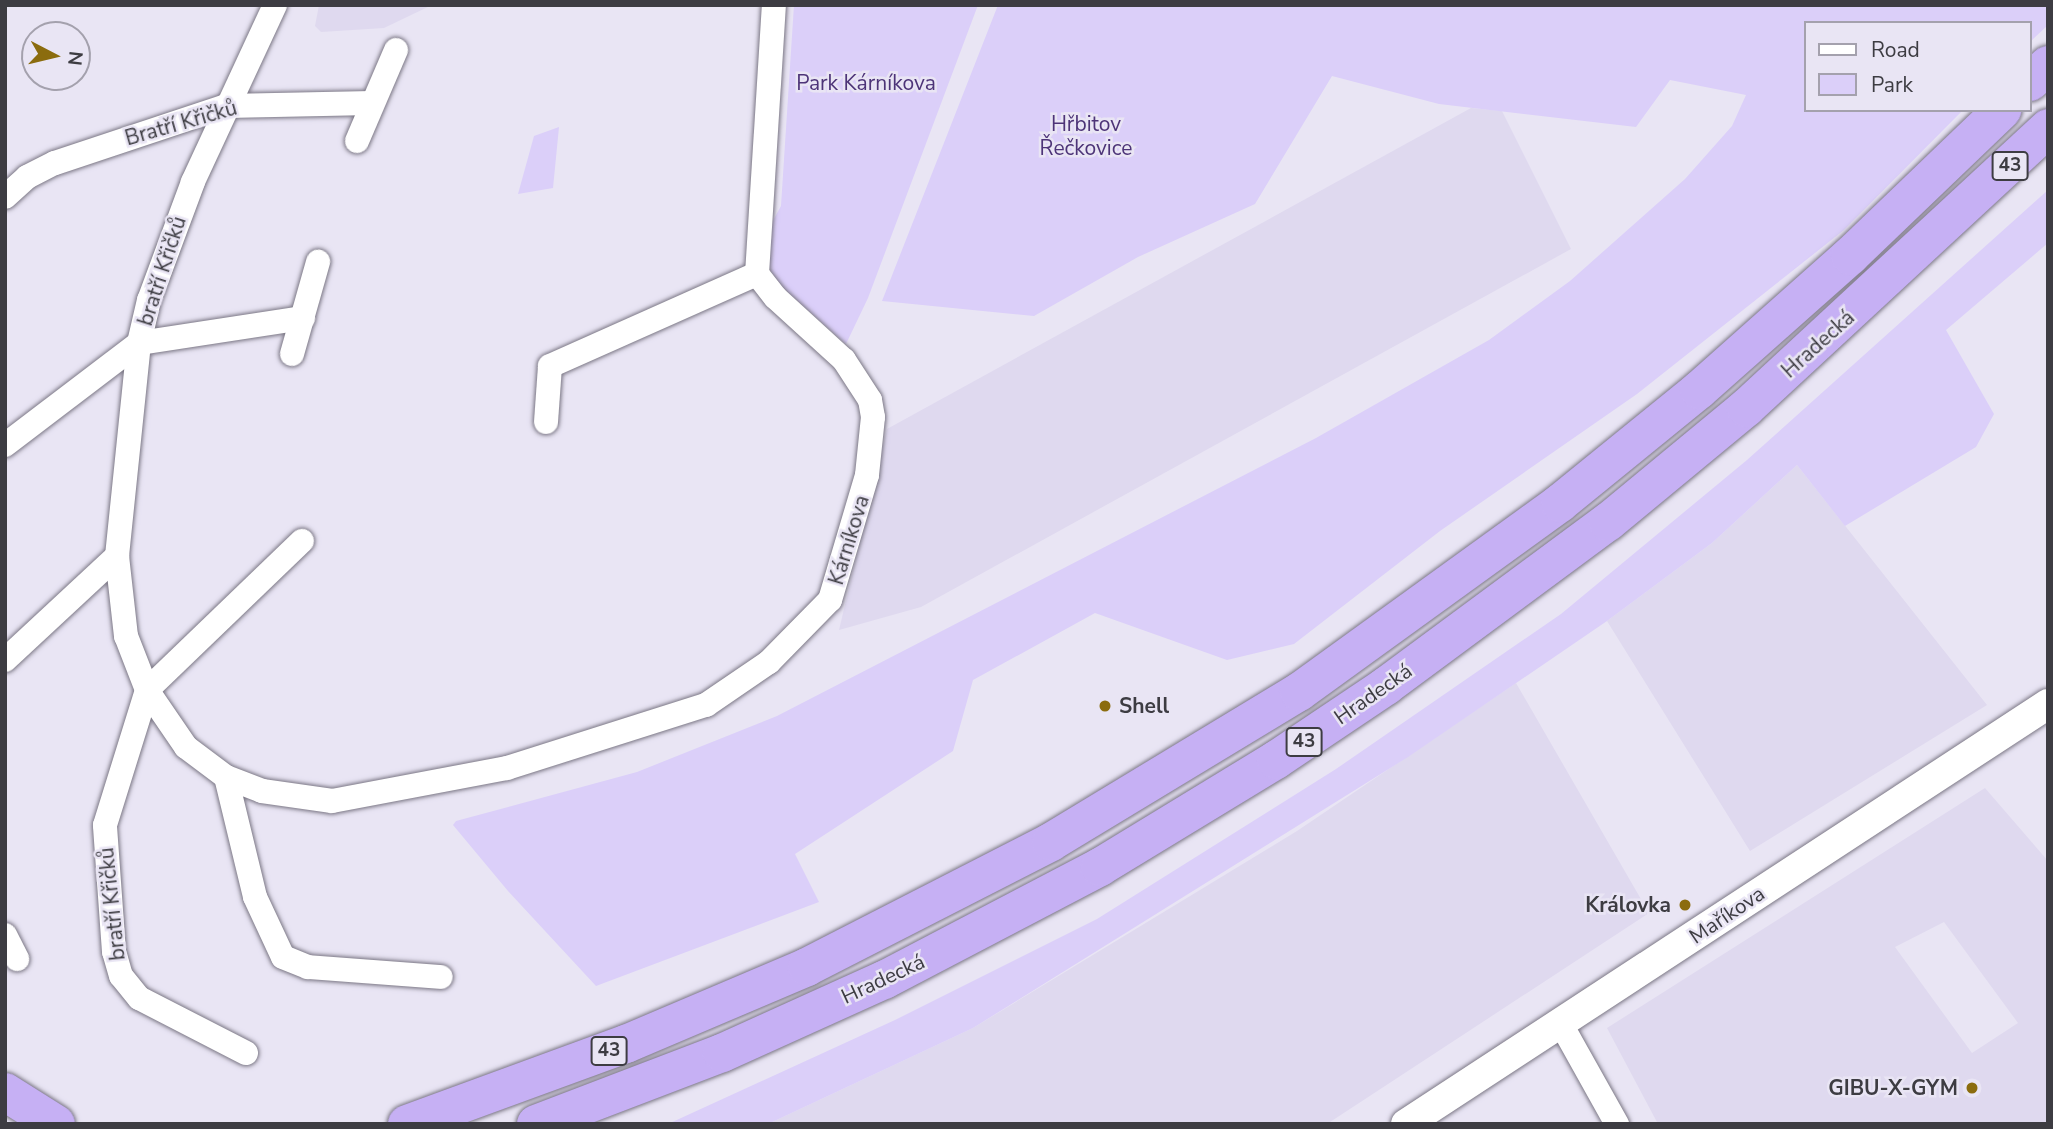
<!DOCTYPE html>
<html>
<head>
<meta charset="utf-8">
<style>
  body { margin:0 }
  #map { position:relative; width:2053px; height:1129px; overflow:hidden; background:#e9e5f4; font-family:"Nunito Sans",sans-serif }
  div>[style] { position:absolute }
  .built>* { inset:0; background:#dfd9ef }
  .green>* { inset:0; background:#dbcff9 }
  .roads { filter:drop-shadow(0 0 2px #7b7785) drop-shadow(0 0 2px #7b7785) }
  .minor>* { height:24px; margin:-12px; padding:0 12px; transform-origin:12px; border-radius:12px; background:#fff }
  .tertiary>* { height:30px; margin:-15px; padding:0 15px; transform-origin:15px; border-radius:15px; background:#fff }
  .trunk>* { height:38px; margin:-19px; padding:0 19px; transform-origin:19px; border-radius:19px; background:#c6b0f4 }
  .dots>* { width:19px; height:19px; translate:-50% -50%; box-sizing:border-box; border:4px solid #e9e5f4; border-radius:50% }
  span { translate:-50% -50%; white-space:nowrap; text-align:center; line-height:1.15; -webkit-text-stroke:5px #e9e5f4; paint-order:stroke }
  .shield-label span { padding:2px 5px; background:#e9e5f4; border:2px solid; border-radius:5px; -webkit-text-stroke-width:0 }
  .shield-label { font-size:19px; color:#3d3c42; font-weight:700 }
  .park-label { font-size:21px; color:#4d3478 }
  .street-label { font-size:21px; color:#3d3c42 }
  .poi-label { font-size:21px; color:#3d3c42; font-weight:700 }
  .left { translate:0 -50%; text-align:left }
  .right { translate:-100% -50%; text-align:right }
  .frame { position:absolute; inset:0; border:7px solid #3d3c42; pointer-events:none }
  .legend { position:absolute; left:1804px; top:21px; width:228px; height:91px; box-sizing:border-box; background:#e9e5f4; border:2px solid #a4a1ad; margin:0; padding:9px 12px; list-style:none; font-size:21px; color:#3d3c42 }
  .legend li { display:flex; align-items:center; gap:14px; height:35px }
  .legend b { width:35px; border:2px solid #a4a1ad }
  .north { position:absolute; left:21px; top:21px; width:70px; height:70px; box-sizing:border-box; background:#e9e5f4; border:2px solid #a4a1ad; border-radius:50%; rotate:97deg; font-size:19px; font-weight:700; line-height:28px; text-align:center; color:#3d3c42 }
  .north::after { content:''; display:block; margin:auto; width:24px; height:32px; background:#8b6c0e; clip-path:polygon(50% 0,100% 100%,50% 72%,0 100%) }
</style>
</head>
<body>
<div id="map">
  <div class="built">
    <i style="clip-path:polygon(319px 5px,432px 5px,384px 28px,321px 32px,315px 26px)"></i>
    <i style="clip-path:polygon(1471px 108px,1502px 111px,1571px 249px,921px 607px,839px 630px,887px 429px)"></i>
    <i style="clip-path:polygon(1797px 465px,1987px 705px,1750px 851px,1607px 621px,1712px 543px)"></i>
    <i style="clip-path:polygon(1516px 683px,1649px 913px,1327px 1124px,768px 1124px,973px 1028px,1297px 831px)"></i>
    <i style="clip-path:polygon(evenodd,1985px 788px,2048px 861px,2048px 1124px,1658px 1124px,1607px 1028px,1985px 788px,1944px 922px,2018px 1023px,1972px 1053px,1895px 947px,1944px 922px)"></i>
  </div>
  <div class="green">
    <i style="clip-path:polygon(794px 5px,978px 5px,868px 298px,846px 344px,777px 283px,768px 265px,770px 226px,781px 206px)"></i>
    <i style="clip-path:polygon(998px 5px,2048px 5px,2048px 25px,2030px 42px,2030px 23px,1806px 23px,1806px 110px,1963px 110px,1844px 230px,1637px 394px,1440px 531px,1294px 644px,1227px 660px,1095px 613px,973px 680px,953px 751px,795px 854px,819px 902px,596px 986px,508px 891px,453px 825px,456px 821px,637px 772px,777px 716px,1316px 438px,1489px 340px,1570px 281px,1685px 179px,1732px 126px,1746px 95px,1670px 80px,1636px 127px,1439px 104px,1332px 76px,1255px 204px,1138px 257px,1034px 316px,882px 301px)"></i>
    <i style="clip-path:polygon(559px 127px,553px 188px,518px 194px,534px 136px)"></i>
    <i style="clip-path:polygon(2048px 190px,2048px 243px,1946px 330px,1994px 414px,1976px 447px,1845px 526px,1797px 465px,1712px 543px,1607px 621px,1408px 757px,973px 1028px,768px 1124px,668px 1124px,895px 1020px,1097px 919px,1336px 769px,1561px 614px,1747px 460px)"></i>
  </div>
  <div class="roads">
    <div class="minor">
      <i style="left:275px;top:5px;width:195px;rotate:114.9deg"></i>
      <i style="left:193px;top:182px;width:126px;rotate:110.4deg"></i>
      <i style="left:149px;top:300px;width:44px;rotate:103.1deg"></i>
      <i style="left:139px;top:343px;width:214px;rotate:95.9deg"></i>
      <i style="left:117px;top:556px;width:81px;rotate:83.6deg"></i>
      <i style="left:126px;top:636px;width:58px;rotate:68.7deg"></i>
      <i style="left:147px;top:690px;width:69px;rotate:55.6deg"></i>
      <i style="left:186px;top:747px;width:50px;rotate:36.9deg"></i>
      <i style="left:226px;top:777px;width:39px;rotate:21deg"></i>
      <i style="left:262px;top:791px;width:71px;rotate:8.1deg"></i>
      <i style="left:332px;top:801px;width:178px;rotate:-10.7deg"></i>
      <i style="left:507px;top:768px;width:209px;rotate:-17.6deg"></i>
      <i style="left:706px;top:705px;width:76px;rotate:-34.3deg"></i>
      <i style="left:769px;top:662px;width:87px;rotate:-45.5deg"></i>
      <i style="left:830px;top:600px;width:130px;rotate:-73.5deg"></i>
      <i style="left:867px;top:475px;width:58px;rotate:-84.1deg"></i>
      <i style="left:873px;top:417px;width:17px;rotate:-100deg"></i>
      <i style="left:870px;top:400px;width:48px;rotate:-123deg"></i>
      <i style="left:844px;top:360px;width:93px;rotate:-137.6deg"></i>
      <i style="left:775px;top:297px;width:29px;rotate:-128deg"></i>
      <i style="left:757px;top:274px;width:270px;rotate:-86.4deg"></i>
      <i style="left:357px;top:141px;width:99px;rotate:-66.8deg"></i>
      <i style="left:5px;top:197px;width:30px;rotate:-42deg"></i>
      <i style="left:27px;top:177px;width:31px;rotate:-27deg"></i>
      <i style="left:55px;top:163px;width:180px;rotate:-18.4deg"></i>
      <i style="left:226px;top:106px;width:146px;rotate:-1.2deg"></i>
      <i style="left:292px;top:354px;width:96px;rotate:-74.2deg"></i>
      <i style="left:546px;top:422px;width:56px;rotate:-85.9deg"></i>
      <i style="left:550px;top:366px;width:227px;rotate:-24deg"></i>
      <i style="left:5px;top:445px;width:168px;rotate:-37.3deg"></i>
      <i style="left:139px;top:343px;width:166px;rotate:-8.7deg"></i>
      <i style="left:5px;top:660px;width:153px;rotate:-42.9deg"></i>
      <i style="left:226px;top:777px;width:123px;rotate:76.4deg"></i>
      <i style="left:255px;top:897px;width:66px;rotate:65deg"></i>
      <i style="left:283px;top:957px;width:27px;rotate:22deg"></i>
      <i style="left:308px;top:967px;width:133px;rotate:4.3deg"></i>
      <i style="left:5px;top:935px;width:27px;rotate:63deg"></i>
      <i style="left:1561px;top:1024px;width:115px;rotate:60.8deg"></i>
      <i style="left:246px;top:1053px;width:120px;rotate:-152.8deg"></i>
      <i style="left:139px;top:998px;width:28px;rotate:-129deg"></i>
      <i style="left:121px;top:976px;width:25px;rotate:-106deg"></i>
      <i style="left:114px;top:952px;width:127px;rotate:-94.1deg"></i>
      <i style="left:105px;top:825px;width:141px;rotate:-72.7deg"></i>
      <i style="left:147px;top:690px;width:215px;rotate:-43.9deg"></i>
    </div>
    <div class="tertiary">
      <i style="left:1406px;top:1124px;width:767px;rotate:-33.19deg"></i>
    </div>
    <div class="trunk">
      <i style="left:2030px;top:82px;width:25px;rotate:-43deg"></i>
      <i style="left:5px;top:1092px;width:60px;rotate:32.1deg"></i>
      <i style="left:407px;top:1124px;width:233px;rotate:-20.1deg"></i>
      <i style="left:626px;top:1044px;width:197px;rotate:-23deg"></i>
      <i style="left:807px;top:967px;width:274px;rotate:-27.1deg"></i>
      <i style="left:1051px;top:842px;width:290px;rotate:-31.2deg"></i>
      <i style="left:1299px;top:692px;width:322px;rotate:-35.9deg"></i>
      <i style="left:1560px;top:503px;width:179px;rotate:-39.1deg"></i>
      <i style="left:1699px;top:390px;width:202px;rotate:-41.6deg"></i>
      <i style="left:1850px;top:256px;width:211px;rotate:-43.8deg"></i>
      <i style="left:536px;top:1124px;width:199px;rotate:-20.9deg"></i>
      <i style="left:722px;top:1053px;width:178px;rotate:-24.3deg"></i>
      <i style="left:884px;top:980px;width:244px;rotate:-27.6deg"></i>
      <i style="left:1100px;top:867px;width:206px;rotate:-31.3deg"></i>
      <i style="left:1276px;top:760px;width:133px;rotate:-33.9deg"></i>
      <i style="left:1386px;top:686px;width:276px;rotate:-36.5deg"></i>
      <i style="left:1608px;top:522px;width:179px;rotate:-39.6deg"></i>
      <i style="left:1746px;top:408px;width:412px;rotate:-42.8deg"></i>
    </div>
  </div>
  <div class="dots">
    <i style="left:1105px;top:706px;background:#8b6c0e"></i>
    <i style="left:1685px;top:905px;background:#8b6c0e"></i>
    <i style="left:1972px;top:1088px;background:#8b6c0e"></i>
  </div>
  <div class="shield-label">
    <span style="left:2010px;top:166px">43</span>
    <span style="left:1304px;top:742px">43</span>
    <span style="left:609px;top:1051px">43</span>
  </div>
  <div class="park-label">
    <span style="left:866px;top:83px">Park Kárníkova</span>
    <span style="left:1086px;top:136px">Hřbitov<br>Řečkovice</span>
  </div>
  <div class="street-label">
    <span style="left:181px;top:123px;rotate:-16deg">Bratří Křičků</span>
    <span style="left:162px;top:271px;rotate:-72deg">bratří Křičků</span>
    <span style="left:1818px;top:344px;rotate:-42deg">Hradecká</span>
    <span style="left:849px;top:540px;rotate:-73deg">Kárníkova</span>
    <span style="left:1373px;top:694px;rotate:-35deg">Hradecká</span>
    <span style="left:112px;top:904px;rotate:-96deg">bratří Křičků</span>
    <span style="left:1727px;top:915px;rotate:-34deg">Maříkova</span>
    <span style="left:883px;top:979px;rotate:-25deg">Hradecká</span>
  </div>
  <div class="poi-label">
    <span class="left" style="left:1119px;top:706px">Shell</span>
    <span class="right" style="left:1671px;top:905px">Královka</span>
    <span class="right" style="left:1958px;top:1088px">GIBU-X-GYM</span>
  </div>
  <div class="frame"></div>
  <ul class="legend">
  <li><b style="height:9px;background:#fff"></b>Road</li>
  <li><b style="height:19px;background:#dbcff9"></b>Park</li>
  </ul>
  <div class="north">N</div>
</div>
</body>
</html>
